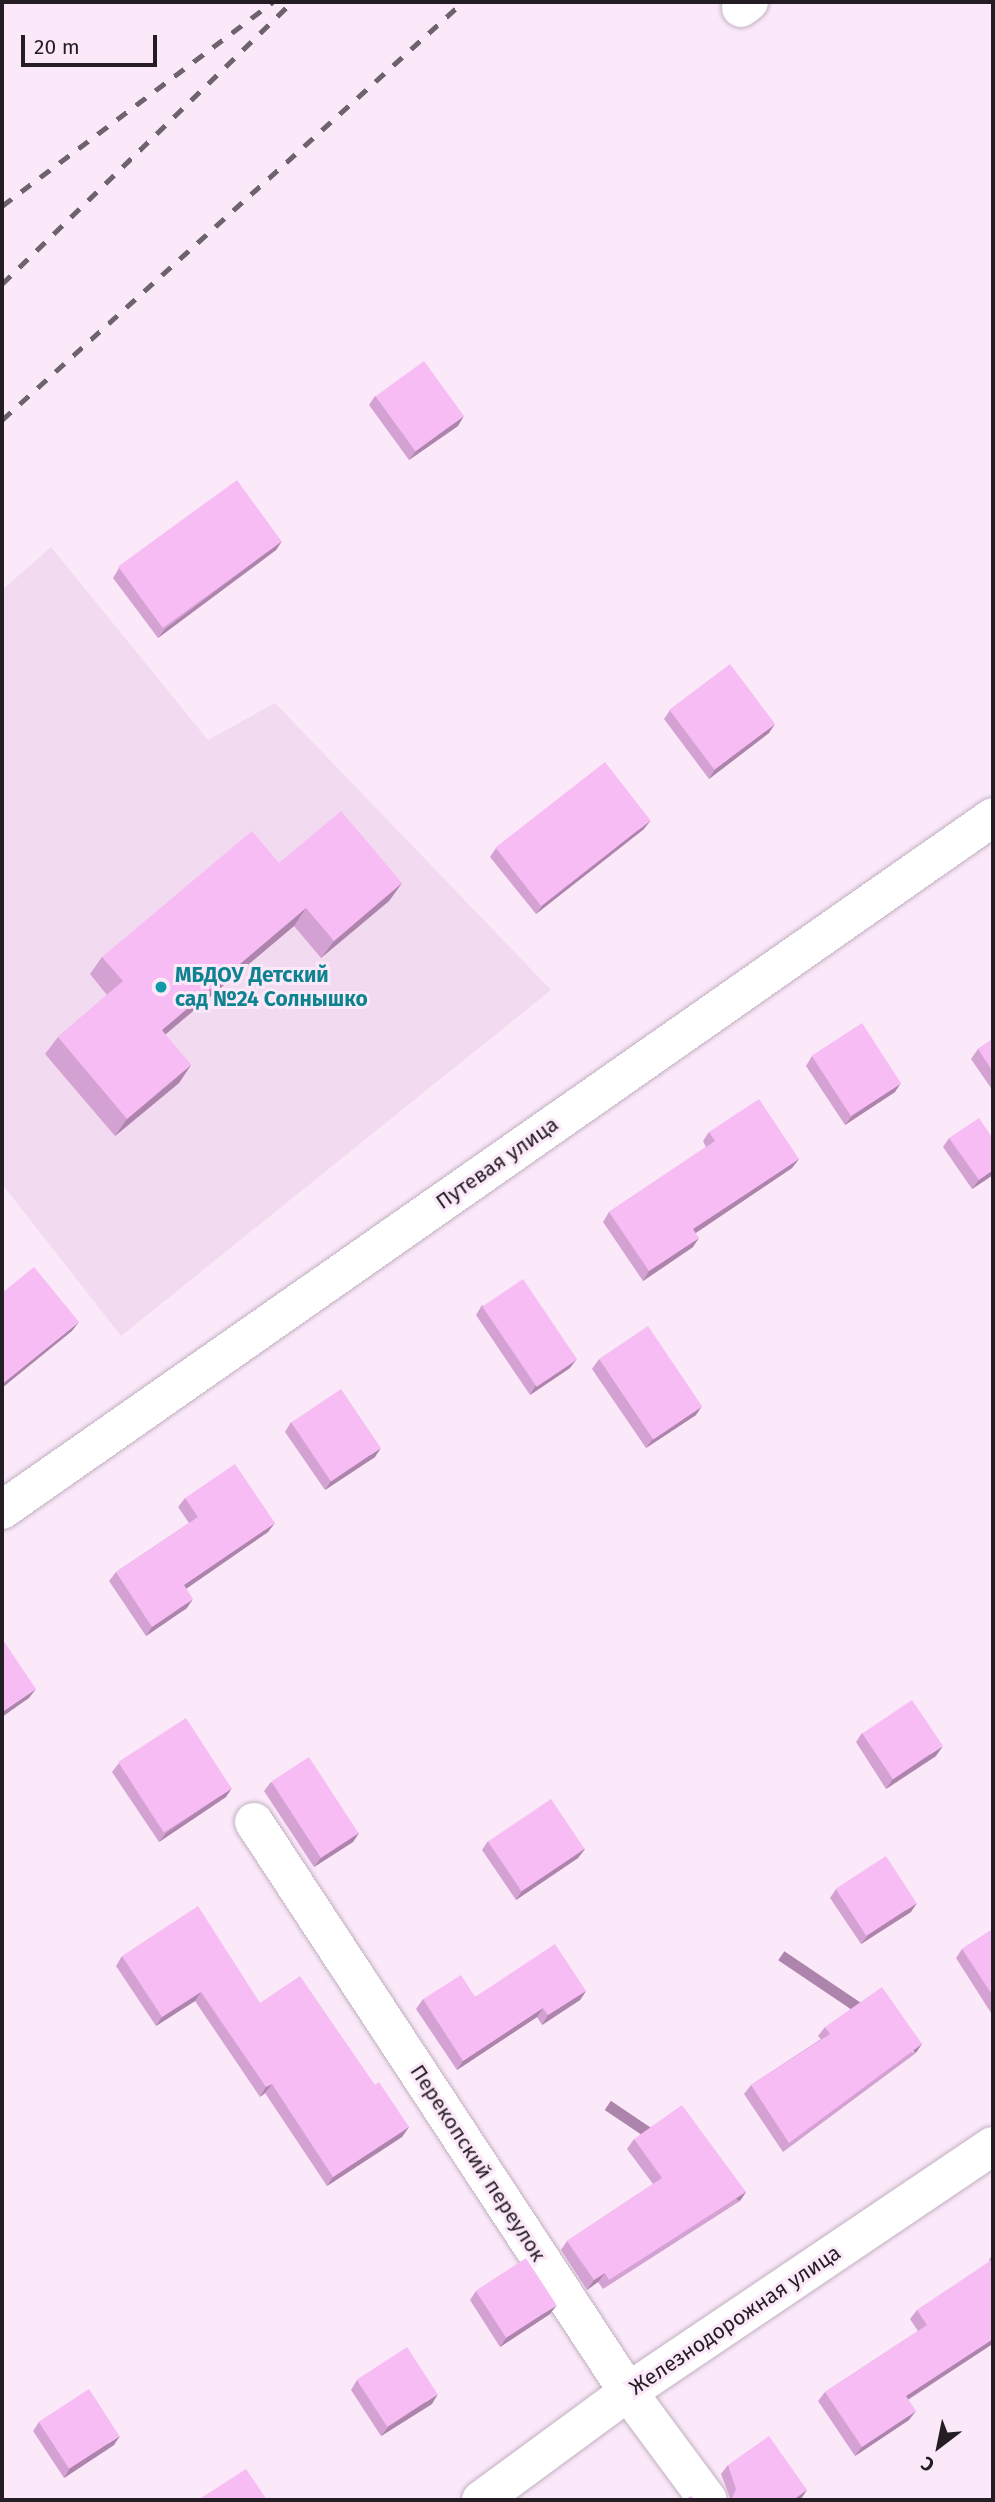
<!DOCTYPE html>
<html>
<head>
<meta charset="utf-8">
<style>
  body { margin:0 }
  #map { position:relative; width:995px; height:2502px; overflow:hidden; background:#fbe9fa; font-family:"Fira Sans",sans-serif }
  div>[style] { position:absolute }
  .built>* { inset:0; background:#f2daf0 }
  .roads { filter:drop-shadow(0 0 2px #c1b0c0) drop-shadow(0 0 2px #c1b0c0) }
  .street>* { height:38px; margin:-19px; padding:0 19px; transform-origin:19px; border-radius:19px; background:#fff }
  .rail>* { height:5px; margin-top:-2.5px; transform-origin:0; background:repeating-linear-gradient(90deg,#6d636c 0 12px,transparent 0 24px) }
  .wall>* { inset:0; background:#d4a2d2 }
  .shaded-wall>* { inset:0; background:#ad84ab; transform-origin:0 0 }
  .building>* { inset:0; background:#f7bcf4; transform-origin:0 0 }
  .dots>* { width:19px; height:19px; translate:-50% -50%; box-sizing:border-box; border:4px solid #fbe9fa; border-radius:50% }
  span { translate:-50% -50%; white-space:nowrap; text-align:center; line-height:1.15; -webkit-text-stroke:6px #fbe9fa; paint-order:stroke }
  .culture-label { font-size:21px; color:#0d838f; font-weight:700 }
  .left { translate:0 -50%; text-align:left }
  .street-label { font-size:21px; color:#241d23 }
  .frame { position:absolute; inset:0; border:4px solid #241d23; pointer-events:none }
  .north { position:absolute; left:904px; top:2411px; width:70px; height:70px; -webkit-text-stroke:5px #fbe9fa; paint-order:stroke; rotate:212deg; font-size:19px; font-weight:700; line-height:28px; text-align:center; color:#241d23 }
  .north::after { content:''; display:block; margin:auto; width:24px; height:32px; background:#241d23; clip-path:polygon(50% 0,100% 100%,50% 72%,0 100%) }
  .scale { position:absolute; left:21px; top:35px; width:136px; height:32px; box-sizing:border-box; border:4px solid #241d23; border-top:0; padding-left:9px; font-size:21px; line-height:24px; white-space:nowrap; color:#241d23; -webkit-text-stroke:5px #fbe9fa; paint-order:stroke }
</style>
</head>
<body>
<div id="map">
  <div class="built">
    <i style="clip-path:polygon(51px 547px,208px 740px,275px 703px,551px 990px,121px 1336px,2px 1184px,2px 590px)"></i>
  </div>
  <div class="roads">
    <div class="street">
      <i style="left:741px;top:8px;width:10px;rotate:-37deg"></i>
      <i style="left:2px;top:1510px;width:1209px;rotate:-34.96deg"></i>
      <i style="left:254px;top:1822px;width:682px;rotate:56.73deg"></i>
      <i style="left:628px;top:2392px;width:134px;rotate:53.5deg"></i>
      <i style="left:481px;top:2500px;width:182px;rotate:-36.3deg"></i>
      <i style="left:628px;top:2392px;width:440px;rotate:-34deg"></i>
    </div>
  </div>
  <div class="rail">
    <i style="left:2px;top:206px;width:339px;rotate:-37deg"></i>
    <i style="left:2px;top:284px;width:405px;rotate:-44.2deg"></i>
    <i style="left:2px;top:420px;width:622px;rotate:-42.2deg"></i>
  </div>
  <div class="wall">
    <i style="clip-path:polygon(375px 396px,458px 426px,409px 460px,369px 405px)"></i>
    <i style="clip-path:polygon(282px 541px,276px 550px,158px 638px,113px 578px,119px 568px)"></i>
    <i style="clip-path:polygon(670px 710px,769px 733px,709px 779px,664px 719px)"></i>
    <i style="clip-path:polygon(644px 829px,536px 914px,490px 857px,496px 848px)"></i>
    <i style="clip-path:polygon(279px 863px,402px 883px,389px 901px,321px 958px,294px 926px,165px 1035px,191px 1065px,179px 1083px,115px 1136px,45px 1054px,58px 1037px,107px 995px,90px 974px,102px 957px)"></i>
    <i style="clip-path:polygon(993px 1039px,993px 1091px,971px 1059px,978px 1049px)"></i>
    <i style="clip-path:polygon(812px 1056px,895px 1092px,845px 1125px,806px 1066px)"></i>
    <i style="clip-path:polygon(709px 1132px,799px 1159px,792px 1168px,695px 1233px,693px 1247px,643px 1281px,603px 1222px,609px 1212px,706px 1147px,703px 1141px)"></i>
    <i style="clip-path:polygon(949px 1138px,993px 1175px,972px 1189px,943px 1147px)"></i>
    <i style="clip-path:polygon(482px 1305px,570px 1368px,530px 1395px,476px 1315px)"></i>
    <i style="clip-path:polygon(599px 1359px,696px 1415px,646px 1448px,592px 1369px)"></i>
    <i style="clip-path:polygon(291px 1422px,375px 1457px,325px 1490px,285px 1432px)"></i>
    <i style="clip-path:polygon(185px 1498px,268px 1532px,186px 1589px,187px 1608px,146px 1636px,109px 1581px,116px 1572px,189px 1523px,178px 1507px)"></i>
    <i style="clip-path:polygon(862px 1733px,936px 1756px,886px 1789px,856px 1742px)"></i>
    <i style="clip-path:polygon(119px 1763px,226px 1797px,159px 1842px,112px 1772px)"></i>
    <i style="clip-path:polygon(271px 1782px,359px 1833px,353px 1842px,314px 1867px,264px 1791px)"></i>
    <i style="clip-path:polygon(488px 1841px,585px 1849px,578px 1858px,516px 1900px,482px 1850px)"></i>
    <i style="clip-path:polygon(836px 1889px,911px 1912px,861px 1944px,830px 1898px)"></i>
    <i style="clip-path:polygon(993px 1929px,993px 2016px,956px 1958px,962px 1949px)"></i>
    <i style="clip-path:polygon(122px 1956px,260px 2003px,375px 2085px,409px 2127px,402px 2137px,327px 2186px,265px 2093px,260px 2097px,195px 2001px,156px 2026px,116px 1966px)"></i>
    <i style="clip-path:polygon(586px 1991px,580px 2000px,542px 2025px,537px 2017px,457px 2070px,416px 2009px,423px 1999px)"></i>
    <i style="clip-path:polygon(825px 2027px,916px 2053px,783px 2152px,744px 2094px,751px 2085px,821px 2039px,818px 2036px)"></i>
    <i style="clip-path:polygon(634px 2139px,746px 2192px,740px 2201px,603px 2289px,598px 2282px,587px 2290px,561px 2250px,567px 2241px,653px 2184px,627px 2149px)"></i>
    <i style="clip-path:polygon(993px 2253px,993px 2342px,991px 2345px,908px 2400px,909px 2420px,855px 2456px,818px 2401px,825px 2392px,918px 2331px,910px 2319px,917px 2310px,990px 2262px,989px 2260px)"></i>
    <i style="clip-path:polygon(476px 2291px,550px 2314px,500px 2347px,470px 2300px)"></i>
    <i style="clip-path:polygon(357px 2380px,432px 2404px,381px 2436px,351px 2390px)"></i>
    <i style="clip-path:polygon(39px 2422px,114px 2445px,64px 2478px,33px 2431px)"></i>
    <i style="clip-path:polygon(728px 2465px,807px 2490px,799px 2500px,729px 2500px,730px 2498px,721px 2474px)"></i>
  </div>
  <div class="shaded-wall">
    <i style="clip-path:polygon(464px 416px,458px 426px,409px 460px,416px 451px)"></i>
    <i style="clip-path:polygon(282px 541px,276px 550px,158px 638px,165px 629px)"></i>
    <i style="clip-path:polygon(775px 724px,769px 733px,709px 779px,715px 769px)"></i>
    <i style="clip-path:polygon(651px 820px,644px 829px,536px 914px,543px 905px)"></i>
    <i style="clip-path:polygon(402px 883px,389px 901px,321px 958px,334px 941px)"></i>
    <i style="clip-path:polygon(306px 908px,294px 926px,149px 1048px,162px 1030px)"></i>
    <i style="clip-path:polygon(191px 1065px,179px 1083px,115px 1136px,127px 1119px)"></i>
    <i style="clip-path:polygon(901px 1083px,895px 1092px,845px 1125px,852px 1116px)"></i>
    <i style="clip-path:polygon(799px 1159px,792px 1168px,687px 1239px,693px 1229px)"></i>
    <i style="clip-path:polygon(993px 1170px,993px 1175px,972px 1189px,979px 1180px)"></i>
    <i style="clip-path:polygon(699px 1238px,693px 1247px,643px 1281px,649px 1271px)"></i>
    <i style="clip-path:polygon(79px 1322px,72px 1331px,2px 1388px,2px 1384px)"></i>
    <i style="clip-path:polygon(577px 1359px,570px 1368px,530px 1395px,536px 1385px)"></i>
    <i style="clip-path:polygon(702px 1406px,696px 1415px,646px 1448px,653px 1439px)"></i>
    <i style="clip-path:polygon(381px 1448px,375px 1457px,325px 1490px,331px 1481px)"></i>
    <i style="clip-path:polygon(275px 1523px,268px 1532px,177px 1595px,184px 1585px)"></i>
    <i style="clip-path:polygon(193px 1599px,187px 1608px,146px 1636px,152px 1627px)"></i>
    <i style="clip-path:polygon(36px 1689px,29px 1698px,2px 1717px,2px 1712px)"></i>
    <i style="clip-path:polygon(943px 1746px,936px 1756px,886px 1789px,893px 1779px)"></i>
    <i style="clip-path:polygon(232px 1788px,226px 1797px,159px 1842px,166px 1833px)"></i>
    <i style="clip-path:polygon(359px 1833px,353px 1842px,314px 1867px,321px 1858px)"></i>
    <i style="clip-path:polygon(585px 1849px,578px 1858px,516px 1900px,522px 1891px)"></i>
    <i style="clip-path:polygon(917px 1903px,911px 1912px,861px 1944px,868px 1935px)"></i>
    <i style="clip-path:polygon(586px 1991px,580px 2000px,542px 2025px,548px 2015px)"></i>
    <i style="clip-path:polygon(201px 1992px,195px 2001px,156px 2026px,162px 2017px)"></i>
    <i style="clip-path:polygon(543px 2008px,537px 2017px,457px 2070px,463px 2061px)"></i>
    <i style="left:922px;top:2044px;width:11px;height:166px;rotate:124deg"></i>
    <i style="clip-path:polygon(272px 2084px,265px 2093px,260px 2097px,266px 2087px)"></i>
    <i style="clip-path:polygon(409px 2127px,402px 2137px,327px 2186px,333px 2177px)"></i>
    <i style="left:746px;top:2192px;width:11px;height:163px;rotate:124deg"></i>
    <i style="clip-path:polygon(605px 2273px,598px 2282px,587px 2290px,594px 2280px)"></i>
    <i style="clip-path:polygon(557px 2305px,550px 2314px,500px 2347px,507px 2337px)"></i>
    <i style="clip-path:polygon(993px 2339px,993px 2342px,991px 2345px,899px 2405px,906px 2396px)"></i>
    <i style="clip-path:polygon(438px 2394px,432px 2404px,381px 2436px,388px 2427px)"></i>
    <i style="clip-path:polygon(916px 2411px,909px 2420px,855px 2456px,862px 2447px)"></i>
    <i style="clip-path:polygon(120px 2436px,114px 2445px,64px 2478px,70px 2468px)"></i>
    <i style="clip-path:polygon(807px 2490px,801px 2499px,793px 2500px)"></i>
  </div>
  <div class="building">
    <i style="left:424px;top:361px;width:68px;height:60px;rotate:54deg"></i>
    <i style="left:237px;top:480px;width:76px;height:147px;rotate:54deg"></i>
    <i style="left:730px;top:664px;width:75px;height:76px;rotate:53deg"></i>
    <i style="left:605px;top:762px;width:74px;height:139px;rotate:52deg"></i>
    <i style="clip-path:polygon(341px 811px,402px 883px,334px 941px,306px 908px,162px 1030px,191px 1065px,127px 1119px,58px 1037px,123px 981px,102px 957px,252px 831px,279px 863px)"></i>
    <i style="left:862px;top:1023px;width:72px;height:60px;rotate:57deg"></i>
    <i style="clip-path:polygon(993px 1039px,993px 1072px,978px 1049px)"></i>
    <i style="clip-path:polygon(759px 1099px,799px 1159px,693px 1229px,699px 1238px,649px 1271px,609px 1212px,715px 1141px,709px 1132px)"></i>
    <i style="clip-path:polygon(979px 1118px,993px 1139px,993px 1170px,979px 1180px,949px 1138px)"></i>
    <i style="clip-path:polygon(34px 1267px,79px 1322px,2px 1384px,2px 1293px)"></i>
    <i style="left:523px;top:1279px;width:97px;height:49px;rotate:56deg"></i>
    <i style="left:648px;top:1326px;width:97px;height:59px;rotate:56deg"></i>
    <i style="left:341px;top:1389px;width:71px;height:60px;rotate:56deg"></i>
    <i style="clip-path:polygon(235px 1464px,275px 1523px,184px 1585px,193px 1599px,152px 1627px,116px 1572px,198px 1517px,185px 1498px)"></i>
    <i style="clip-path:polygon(2px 1640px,3px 1640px,36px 1689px,2px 1712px)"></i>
    <i style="left:912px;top:1700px;width:55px;height:60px;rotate:56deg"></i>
    <i style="left:186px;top:1718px;width:84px;height:81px;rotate:57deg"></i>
    <i style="left:309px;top:1757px;width:91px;height:45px;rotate:57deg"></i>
    <i style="left:551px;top:1799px;width:60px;height:76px;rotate:56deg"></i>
    <i style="left:886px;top:1856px;width:56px;height:60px;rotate:57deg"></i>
    <i style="clip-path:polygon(198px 1906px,260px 2003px,300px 1976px,375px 2085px,379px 2082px,409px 2127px,333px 2177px,272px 2084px,266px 2087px,201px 1992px,162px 2017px,122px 1956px)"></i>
    <i style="clip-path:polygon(993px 1929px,993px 1996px,962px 1949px)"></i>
    <i style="clip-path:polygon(555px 1944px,586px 1991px,548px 2015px,543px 2008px,463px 2061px,423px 1999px,461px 1975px,475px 1997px)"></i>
    <i style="clip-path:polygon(882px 1987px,922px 2044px,789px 2143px,751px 2085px,830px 2034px,825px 2027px)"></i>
    <i style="clip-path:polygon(682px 2105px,746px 2192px,609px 2280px,605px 2273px,594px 2280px,567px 2241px,662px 2178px,634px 2139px)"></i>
    <i style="left:526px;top:2258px;width:56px;height:60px;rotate:57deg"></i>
    <i style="clip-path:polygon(993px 2259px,993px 2339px,906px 2396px,916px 2411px,862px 2447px,825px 2392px,927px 2325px,917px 2310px)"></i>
    <i style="left:407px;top:2347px;width:56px;height:60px;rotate:57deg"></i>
    <i style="left:89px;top:2389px;width:56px;height:60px;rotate:57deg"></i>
    <i style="clip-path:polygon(769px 2436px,807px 2490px,793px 2500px,731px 2500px,736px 2489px,728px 2465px)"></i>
    <i style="clip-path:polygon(246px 2469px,267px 2500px,198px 2500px)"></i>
    <i style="clip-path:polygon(691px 2496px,696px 2500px,684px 2500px)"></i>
  </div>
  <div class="dots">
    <i style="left:161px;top:987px;background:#0f9aa8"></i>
  </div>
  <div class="culture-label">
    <span class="left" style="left:175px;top:987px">МБДОУ Детский<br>сад №24 Солнышко</span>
  </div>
  <div class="street-label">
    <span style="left:497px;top:1163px;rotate:-35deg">Путевая улица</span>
    <span style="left:478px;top:2163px;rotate:57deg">Перекопский переулок</span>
    <span style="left:735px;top:2320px;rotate:-34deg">Железнодорожная улица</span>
  </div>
  <div class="frame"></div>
  <div class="north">С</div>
  <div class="scale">20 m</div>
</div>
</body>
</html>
